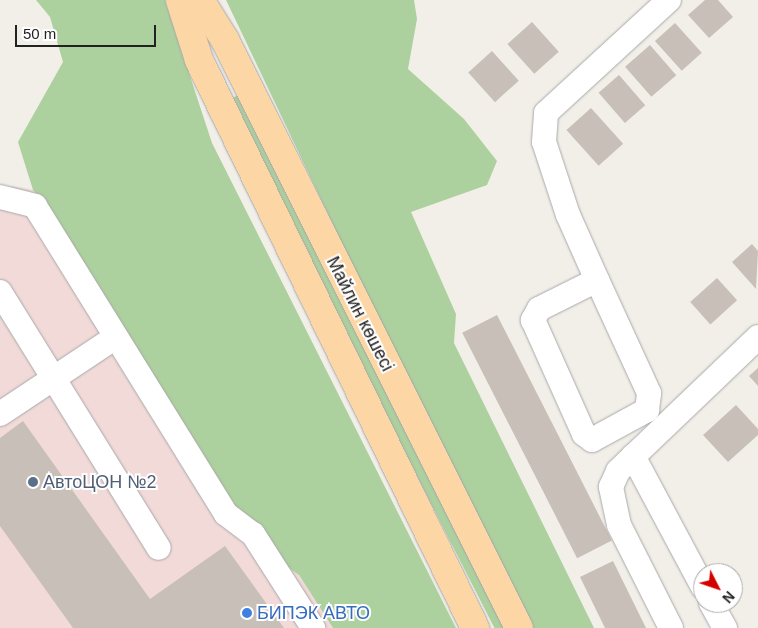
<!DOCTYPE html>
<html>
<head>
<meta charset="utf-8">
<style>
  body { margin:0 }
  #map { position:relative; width:758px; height:628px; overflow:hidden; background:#f2efe9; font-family:Helvetica,sans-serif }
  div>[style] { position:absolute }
  .commercial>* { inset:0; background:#f2dad9 }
  .forest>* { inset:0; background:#add19e; transform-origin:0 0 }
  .building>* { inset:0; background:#c7bfb8; transform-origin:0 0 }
  .roads { filter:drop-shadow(0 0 1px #a9a9a9) drop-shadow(0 0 1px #a9a9a9) }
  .minor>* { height:24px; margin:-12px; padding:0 12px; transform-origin:12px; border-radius:12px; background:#fff }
  .major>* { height:28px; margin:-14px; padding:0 14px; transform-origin:14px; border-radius:14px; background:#fcd6a4 }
  .dots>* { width:14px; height:14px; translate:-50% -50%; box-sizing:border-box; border:2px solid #fff; border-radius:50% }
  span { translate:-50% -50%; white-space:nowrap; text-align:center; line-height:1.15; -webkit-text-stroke:4px #fff; paint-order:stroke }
  .street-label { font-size:18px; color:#222 }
  .service-label { font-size:18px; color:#4e5e75 }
  .left { translate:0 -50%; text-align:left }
  .shop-label { font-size:18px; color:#366cbe }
  .north { position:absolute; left:693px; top:563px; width:50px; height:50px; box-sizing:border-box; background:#fff; border:1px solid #a7a7a7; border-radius:50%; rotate:131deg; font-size:14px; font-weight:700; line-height:20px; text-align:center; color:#222 }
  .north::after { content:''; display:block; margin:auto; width:18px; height:22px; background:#d40000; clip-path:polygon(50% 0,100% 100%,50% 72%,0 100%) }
  .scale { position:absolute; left:15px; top:25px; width:141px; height:22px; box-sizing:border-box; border:2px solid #222; border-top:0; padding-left:6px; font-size:15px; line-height:18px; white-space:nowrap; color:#222; -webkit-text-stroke:4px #fff; paint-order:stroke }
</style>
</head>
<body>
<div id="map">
  <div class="commercial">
    <i style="clip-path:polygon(12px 186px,33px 190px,51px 211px,236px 532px,299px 575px,333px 628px,0 628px,0 190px)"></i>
  </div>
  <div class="forest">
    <i style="clip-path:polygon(36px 0,165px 0,212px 143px,456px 628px,333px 628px,299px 575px,236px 532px,51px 211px,33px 190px,18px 142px,63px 62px,50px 17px)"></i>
    <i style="clip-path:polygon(226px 0,414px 0,417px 19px,408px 69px,464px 119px,497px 161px,487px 185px,411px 212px,456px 314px,454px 343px,594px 628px,533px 628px,438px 445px)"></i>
    <i style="left:242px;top:93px;width:598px;height:18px;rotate:63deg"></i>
  </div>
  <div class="building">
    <i style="clip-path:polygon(705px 0,718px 0,733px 17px,709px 38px,688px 15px)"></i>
    <i style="left:532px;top:22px;width:40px;height:33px;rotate:48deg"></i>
    <i style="left:675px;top:23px;width:40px;height:27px;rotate:48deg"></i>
    <i style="left:650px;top:45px;width:40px;height:33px;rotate:49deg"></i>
    <i style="left:492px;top:51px;width:40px;height:32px;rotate:48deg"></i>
    <i style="left:619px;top:75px;width:40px;height:27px;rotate:49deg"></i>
    <i style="left:591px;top:108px;width:48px;height:33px;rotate:48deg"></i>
    <i style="clip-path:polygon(752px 244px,758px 251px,756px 289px,732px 262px)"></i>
    <i style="left:717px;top:278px;width:30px;height:36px;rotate:48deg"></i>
    <i style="left:497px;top:315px;width:253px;height:39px;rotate:63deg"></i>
    <i style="clip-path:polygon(758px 368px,758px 386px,749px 376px)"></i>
    <i style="clip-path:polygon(736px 405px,758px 429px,758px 435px,728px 462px,703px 435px)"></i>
    <i style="clip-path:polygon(23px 421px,150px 599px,225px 546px,284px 628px,73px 628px,0 526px,0 438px)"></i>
    <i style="clip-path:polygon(613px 561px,646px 628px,605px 628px,580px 577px)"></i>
  </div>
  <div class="roads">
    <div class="minor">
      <i style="left:0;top:197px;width:36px;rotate:14deg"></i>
      <i style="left:35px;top:206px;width:362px;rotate:58.2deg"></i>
      <i style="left:226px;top:514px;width:34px;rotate:37deg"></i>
      <i style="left:253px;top:534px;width:112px;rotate:57.4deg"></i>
      <i style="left:597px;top:280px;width:65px;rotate:153.4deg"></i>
      <i style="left:539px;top:309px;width:13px;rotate:119deg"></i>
      <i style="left:533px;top:320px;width:125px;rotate:65.9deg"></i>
      <i style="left:584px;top:434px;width:10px;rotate:37deg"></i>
      <i style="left:592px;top:440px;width:63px;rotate:-28.6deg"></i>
      <i style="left:647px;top:410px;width:17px;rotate:-83deg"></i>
      <i style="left:649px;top:393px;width:124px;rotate:-114.7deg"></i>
      <i style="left:597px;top:280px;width:71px;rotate:-114deg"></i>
      <i style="left:568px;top:215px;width:77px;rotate:-108.2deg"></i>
      <i style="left:544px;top:142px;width:29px;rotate:-86deg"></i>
      <i style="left:546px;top:113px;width:167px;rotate:-42.6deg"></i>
      <i style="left:0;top:292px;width:301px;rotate:58.2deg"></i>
      <i style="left:0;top:414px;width:139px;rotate:-33.6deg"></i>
      <i style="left:633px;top:456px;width:149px;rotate:61.9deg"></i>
      <i style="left:711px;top:603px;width:29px;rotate:61deg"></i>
      <i style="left:671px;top:628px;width:115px;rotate:-116.8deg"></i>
      <i style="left:619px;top:525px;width:39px;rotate:-102deg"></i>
      <i style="left:611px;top:487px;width:17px;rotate:-66deg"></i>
      <i style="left:618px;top:471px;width:194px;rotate:-43.7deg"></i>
    </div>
    <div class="major">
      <i style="left:180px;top:0;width:63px;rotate:72.4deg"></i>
      <i style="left:199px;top:60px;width:632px;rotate:64.08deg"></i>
      <i style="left:200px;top:0;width:47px;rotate:58deg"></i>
      <i style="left:225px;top:40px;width:657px;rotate:63.43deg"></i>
    </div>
  </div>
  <div class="dots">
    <i style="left:33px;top:482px;background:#5c6f8a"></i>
    <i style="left:247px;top:613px;background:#3f7fe0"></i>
  </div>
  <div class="street-label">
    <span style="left:360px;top:314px;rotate:63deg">Майлин көшесі</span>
  </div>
  <div class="service-label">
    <span class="left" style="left:43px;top:482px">АвтоЦОН №2</span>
  </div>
  <div class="shop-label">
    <span class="left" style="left:257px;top:613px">БИПЭК АВТО</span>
  </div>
  <div class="north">N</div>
  <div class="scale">50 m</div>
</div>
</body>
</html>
